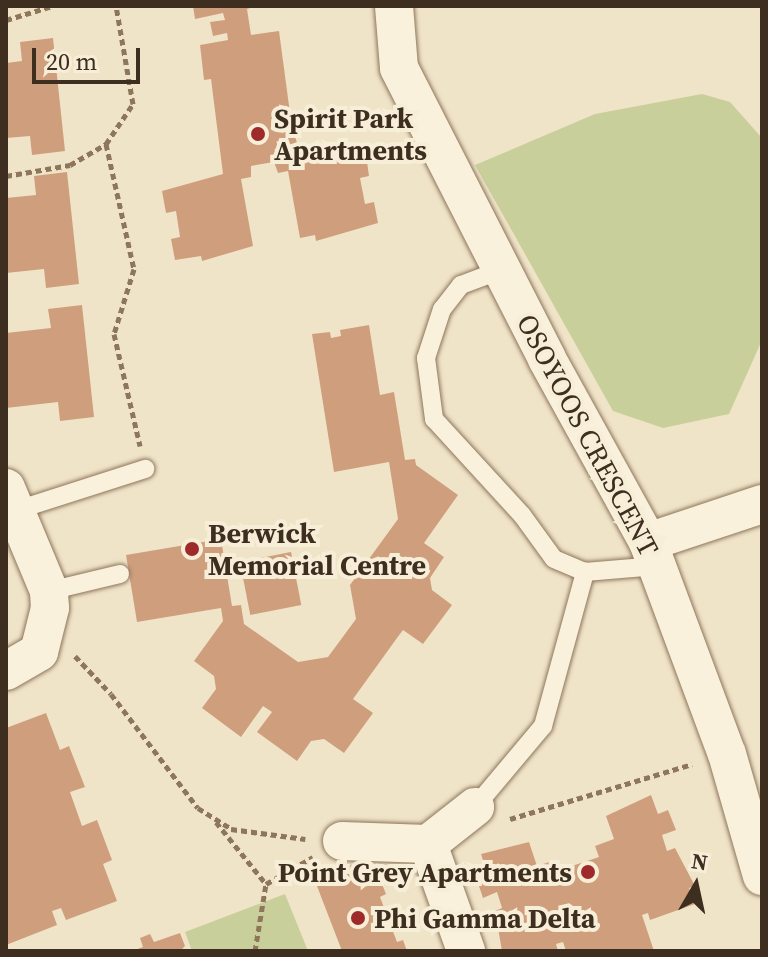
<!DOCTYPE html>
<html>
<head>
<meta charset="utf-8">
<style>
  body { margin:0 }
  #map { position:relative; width:768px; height:957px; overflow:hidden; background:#f0e4c8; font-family:"Source Serif 4",serif }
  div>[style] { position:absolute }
  .green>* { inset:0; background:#c9cf9b }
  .building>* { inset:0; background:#cf9f7d; transform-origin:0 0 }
  .path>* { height:5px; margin-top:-2.5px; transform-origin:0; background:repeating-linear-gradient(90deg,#8d765c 0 6px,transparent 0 10px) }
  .roads { filter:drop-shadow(0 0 2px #8d765c) drop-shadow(0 0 2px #8d765c) }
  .service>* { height:18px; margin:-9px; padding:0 9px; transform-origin:9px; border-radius:9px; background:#faf1dc }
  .minor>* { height:38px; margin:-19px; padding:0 19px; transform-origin:19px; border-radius:19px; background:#faf1dc }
  .dots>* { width:22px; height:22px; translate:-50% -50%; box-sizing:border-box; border:4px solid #f7eed8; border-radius:50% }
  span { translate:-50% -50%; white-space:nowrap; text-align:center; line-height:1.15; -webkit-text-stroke:8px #f7eed8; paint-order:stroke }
  .poi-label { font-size:28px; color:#3d2e20; font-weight:700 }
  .left { translate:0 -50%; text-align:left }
  .right { translate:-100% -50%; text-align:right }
  .street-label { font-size:28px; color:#3d2e20 }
  .frame { position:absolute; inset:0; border:8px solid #3d2e20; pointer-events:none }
  .north { position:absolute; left:656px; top:845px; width:80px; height:80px; -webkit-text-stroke:6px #f7eed8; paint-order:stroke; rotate:9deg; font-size:22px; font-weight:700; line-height:32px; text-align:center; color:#3d2e20 }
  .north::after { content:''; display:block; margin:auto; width:28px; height:36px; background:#3d2e20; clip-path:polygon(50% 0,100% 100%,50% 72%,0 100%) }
  .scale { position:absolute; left:32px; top:48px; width:108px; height:36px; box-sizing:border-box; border:4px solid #3d2e20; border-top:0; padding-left:10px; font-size:24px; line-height:28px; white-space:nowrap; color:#3d2e20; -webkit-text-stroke:6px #f7eed8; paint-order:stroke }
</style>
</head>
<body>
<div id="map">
  <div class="green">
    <i style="clip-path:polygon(702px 94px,730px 102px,762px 138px,762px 340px,729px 414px,663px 428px,613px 411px,475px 165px,595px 114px)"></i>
    <i style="clip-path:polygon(285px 894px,308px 951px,192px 951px,185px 932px)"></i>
  </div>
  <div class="building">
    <i style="clip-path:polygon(193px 6px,257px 6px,247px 9px,251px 35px,279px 31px,292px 128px,303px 160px,366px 154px,369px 176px,360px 178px,365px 204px,374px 202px,378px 223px,316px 241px,315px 235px,300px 238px,288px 171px,278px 173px,274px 162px,256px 165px,251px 166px,251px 177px,241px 179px,253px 246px,202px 261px,201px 256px,175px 260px,171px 239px,180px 237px,176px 211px,166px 213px,162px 191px,223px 174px,211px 79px,204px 80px,200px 45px,228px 40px,227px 33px,213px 36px,210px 22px,225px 20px,223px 13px,195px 19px)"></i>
    <i style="clip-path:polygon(53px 38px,65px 151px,32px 155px,30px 136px,6px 138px,6px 63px,22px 61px,20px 42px)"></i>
    <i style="clip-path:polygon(67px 172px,79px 284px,46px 288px,44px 269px,6px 273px,6px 198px,36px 195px,34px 176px)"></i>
    <i style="clip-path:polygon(82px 305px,94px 417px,60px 421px,58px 402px,6px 408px,6px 333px,51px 328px,48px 309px)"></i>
    <i style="clip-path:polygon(369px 325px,380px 395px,394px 392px,405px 460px,415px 459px,416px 465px,458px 495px,424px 543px,444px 557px,430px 578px,432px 590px,452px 605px,423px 644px,403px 630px,397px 638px,353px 699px,373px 713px,344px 753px,324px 739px,311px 741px,297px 761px,257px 732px,272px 712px,263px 706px,241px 737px,202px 708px,216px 689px,214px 676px,194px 661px,223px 621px,221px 608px,137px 622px,126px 555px,221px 539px,232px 606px,241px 605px,244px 624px,298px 662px,328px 657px,356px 619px,350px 585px,398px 519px,389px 462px,334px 472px,312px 334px,330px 332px,331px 338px,341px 336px,340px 330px)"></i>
    <i style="left:291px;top:552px;width:54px;height:52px;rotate:79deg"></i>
    <i style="clip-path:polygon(46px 713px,60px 750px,69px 746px,85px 787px,70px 792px,82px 826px,97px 820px,112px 860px,103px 864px,117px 901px,66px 920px,61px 908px,52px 911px,57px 925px,6px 945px,6px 728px)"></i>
    <i style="clip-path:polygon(651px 795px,658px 814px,668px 810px,676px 830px,662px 835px,667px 851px,675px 848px,695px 886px,689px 888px,695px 904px,650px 920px,648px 913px,642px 915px,654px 951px,566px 951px,563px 942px,556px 944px,558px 951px,502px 951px,495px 911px,502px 908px,497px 892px,483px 898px,476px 877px,487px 873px,481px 854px,529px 842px,537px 866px,556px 860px,560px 870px,599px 857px,595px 846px,614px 839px,606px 816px)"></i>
    <i style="clip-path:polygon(360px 861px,367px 862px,374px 881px,380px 879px,386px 894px,380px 897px,397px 942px,403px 940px,407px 951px,342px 951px,315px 881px)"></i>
    <i style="clip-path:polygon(180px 933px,185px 946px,180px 951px,132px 951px,143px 947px,140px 938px,150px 934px,154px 942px)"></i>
  </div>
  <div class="path">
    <i style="left:6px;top:20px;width:48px;rotate:-16.9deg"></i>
    <i style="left:106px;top:144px;width:128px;rotate:77.4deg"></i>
    <i style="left:134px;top:269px;width:68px;rotate:107.1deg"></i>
    <i style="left:114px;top:334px;width:115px;rotate:76.9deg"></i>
    <i style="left:6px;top:176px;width:65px;rotate:-9.8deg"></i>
    <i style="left:70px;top:165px;width:42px;rotate:-30.3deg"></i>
    <i style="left:106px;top:144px;width:48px;rotate:-56deg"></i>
    <i style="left:133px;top:104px;width:99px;rotate:-99.8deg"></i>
    <i style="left:75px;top:656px;width:52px;rotate:46.5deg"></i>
    <i style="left:111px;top:694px;width:143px;rotate:52.7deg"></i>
    <i style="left:198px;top:808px;width:39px;rotate:32deg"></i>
    <i style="left:231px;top:829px;width:75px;rotate:7.7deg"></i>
    <i style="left:510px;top:819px;width:190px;rotate:-16.8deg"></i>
    <i style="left:216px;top:822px;width:80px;rotate:51.1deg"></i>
    <i style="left:255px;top:951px;width:68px;rotate:-80.7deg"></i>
    <i style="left:266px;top:884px;width:54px;rotate:-29.9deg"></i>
  </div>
  <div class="roads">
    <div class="service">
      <i style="left:501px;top:270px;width:43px;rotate:159.4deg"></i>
      <i style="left:461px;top:285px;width:31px;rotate:128deg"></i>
      <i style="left:442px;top:309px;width:52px;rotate:108.1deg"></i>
      <i style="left:426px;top:358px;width:62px;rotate:82.5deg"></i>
      <i style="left:434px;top:419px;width:130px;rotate:47.5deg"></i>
      <i style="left:522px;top:515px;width:54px;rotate:54deg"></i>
      <i style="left:554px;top:559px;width:34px;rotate:23deg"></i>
      <i style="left:585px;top:572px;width:72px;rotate:-4.8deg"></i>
      <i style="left:14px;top:511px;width:138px;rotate:-17.8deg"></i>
      <i style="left:49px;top:591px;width:73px;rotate:-13.5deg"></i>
      <i style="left:475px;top:807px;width:106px;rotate:-50deg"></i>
      <i style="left:543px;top:726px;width:160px;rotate:-74.7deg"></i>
    </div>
    <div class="minor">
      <i style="left:394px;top:6px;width:62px;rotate:85.4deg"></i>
      <i style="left:399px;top:68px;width:326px;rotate:63deg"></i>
      <i style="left:547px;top:359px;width:209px;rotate:61.1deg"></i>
      <i style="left:648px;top:542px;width:226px;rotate:69.6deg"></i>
      <i style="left:727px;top:754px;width:127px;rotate:74deg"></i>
      <i style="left:6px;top:488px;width:112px;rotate:67.3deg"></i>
      <i style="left:49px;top:591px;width:17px;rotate:87deg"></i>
      <i style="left:50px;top:608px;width:45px;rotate:104deg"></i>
      <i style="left:39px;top:652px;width:38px;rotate:150deg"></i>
      <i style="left:648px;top:542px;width:120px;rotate:-18.4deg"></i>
      <i style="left:342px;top:841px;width:86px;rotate:2deg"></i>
      <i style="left:428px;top:844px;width:114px;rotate:70.4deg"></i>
      <i style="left:428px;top:844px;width:60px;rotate:-38.2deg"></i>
    </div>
  </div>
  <div class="dots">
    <i style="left:258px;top:134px;background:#9e2a2b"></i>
    <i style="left:192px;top:549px;background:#9e2a2b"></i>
    <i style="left:588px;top:872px;background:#9e2a2b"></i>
    <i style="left:358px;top:918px;background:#9e2a2b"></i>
  </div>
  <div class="poi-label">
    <span class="left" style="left:274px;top:134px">Spirit Park<br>Apartments</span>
    <span class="left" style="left:208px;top:549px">Berwick<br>Memorial Centre</span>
    <span class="right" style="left:572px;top:872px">Point Grey Apartments</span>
    <span class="left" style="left:374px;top:918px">Phi Gamma Delta</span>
  </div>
  <div class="street-label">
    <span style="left:588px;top:435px;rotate:62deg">OSOYOOS CRESCENT</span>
  </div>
  <div class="frame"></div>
  <div class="north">N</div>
  <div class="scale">20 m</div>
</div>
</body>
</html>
